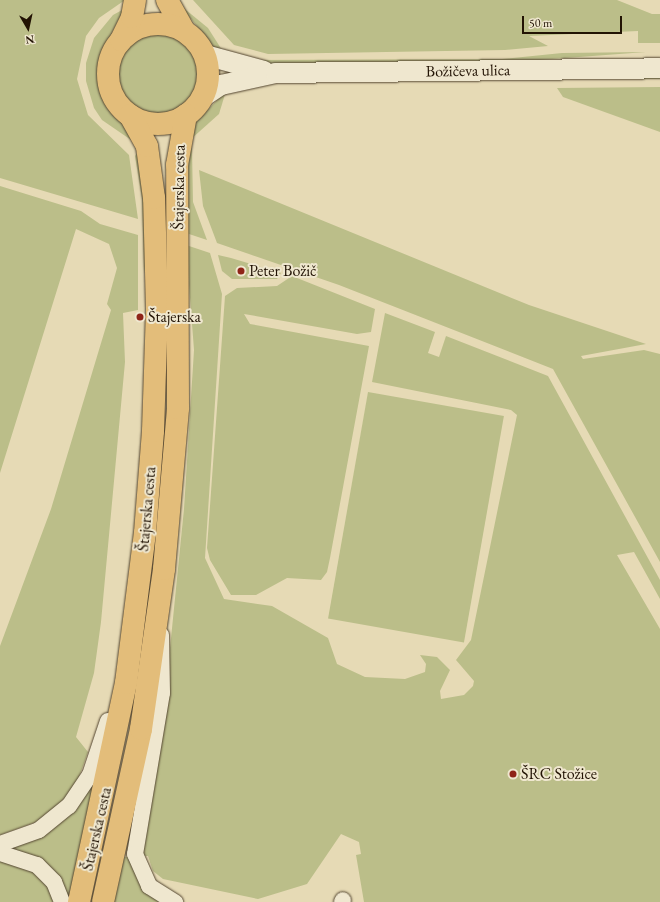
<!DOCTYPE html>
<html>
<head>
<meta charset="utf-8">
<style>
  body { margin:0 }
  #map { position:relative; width:660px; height:902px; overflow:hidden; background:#e6dab5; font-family:"EB Garamond",serif }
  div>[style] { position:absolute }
  .green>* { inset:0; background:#bbbe89; transform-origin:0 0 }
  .round { border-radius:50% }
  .roads { filter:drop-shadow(0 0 1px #534530) drop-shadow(0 0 1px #534530) }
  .minor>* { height:16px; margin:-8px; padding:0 8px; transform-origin:8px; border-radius:8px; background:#efe7cf }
  .tertiary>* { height:20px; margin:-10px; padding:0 10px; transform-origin:10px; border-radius:10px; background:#efe7cf }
  .primary>* { height:22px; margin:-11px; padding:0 11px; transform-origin:11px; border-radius:11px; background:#e3bd7a }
  .primary>.ring { margin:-11px; padding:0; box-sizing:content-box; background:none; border:22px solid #e3bd7a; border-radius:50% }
  .dots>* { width:11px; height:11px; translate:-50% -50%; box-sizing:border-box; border:2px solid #efe7cf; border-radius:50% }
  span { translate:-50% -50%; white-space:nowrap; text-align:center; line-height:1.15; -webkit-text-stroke:4px #efe7cf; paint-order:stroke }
  .street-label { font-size:16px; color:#221304 }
  .poi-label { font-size:16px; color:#221304 }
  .left { translate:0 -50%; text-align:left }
  .north { position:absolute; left:8px; top:8px; width:40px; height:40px; -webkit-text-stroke:3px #efe7cf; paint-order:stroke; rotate:171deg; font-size:11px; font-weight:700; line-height:16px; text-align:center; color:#221304 }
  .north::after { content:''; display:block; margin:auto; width:14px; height:18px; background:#221304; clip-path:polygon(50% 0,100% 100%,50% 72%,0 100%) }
  .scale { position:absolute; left:522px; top:16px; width:100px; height:18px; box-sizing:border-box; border:2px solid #221304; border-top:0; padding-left:5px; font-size:12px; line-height:14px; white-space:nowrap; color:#221304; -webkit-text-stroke:3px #efe7cf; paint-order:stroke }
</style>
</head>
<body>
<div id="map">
  <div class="green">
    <i style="clip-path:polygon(0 0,125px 0,99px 18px,86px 36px,77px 79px,88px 115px,129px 155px,138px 219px,0 178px)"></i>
    <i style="clip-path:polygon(193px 0,617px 0,652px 14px,660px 14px,660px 43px,638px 43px,638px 31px,529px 36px,548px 46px,505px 50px,268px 54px,234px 45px)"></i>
    <i style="clip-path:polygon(180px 5px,208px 28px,222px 50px,215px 49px)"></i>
    <i style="clip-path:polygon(124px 9px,103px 50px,98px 79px,106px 104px,124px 123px,134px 142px,102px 120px,94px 108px,86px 81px,86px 63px,94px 38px,113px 15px)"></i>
    <i class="round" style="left:118px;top:34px;width:80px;height:80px"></i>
    <i style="clip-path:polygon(646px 52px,512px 62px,284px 67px,252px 60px,502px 59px,562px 53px)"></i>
    <i style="left:660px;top:76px;width:3px;height:402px;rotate:90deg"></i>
    <i style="clip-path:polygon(660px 87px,660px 132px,563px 97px,557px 88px)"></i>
    <i style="clip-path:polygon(226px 91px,219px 114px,190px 140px,196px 122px)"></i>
    <i style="clip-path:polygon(192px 148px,193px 202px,207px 240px,186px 233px,188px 149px)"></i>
    <i style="clip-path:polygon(138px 152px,149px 238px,144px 274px,142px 199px,135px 156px)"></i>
    <i style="clip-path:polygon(199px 170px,529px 305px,646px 344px,581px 356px,583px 359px,644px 350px,660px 354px,660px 562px,553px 369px,339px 285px,217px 243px,203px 206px)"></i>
    <i style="clip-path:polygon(0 186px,81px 211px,100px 224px,138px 235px,138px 310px,123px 313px,125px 362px,101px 622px,94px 673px,76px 737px,88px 752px,79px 777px,63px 801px,36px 822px,0 835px,0 646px,51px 509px,111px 310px,107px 304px,117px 268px,109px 244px,76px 229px,0 473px)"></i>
    <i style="clip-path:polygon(186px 245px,210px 253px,222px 294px,205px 558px,224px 599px,272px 606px,328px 638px,337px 664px,365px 677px,405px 679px,425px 672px,426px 664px,420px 655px,437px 657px,450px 670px,440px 691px,441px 699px,464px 695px,473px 686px,474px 681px,456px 660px,471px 640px,517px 415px,511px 410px,372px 382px,385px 313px,435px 332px,428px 353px,439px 357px,446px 336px,548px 376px,660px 580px,660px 599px,634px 552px,617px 555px,660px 629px,660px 902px,364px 902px,356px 855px,361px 854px,359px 842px,341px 834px,307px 884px,258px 899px,163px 879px,153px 871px,148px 856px,140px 856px,169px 658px,184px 509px,194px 350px)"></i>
    <i style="clip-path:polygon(218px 255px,231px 258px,281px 273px,277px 279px,232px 279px,222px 271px)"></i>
    <i style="clip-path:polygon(292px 276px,375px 309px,371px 332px,357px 334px,244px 314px,250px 324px,369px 346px,330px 558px,327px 572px,321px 580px,287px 578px,256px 595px,231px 595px,210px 560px,207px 548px,225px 296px,237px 288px,277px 286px)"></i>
    <i style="left:368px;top:392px;width:138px;height:230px;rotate:10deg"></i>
    <i style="clip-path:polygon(99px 768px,68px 902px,37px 859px,11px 848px)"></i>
    <i style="clip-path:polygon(124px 857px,129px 857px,148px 893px,159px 902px,111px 902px)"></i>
    <i style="clip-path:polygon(0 859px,18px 861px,44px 878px,57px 902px,0 902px)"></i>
  </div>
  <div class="roads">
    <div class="minor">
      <i style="left:161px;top:635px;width:58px;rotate:89deg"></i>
      <i style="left:162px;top:693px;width:163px;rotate:99.5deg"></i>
      <i style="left:135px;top:854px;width:35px;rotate:66deg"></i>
      <i style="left:149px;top:886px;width:31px;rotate:32deg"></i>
      <i style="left:0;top:844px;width:41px;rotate:-19.7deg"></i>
      <i style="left:39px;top:830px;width:38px;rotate:-39deg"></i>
      <i style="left:69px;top:806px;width:37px;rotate:-56deg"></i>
      <i style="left:90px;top:775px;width:57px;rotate:-71.6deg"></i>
      <i style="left:0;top:853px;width:39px;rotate:18deg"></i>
      <i style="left:37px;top:865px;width:24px;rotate:45deg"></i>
      <i style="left:54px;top:882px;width:22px;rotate:68deg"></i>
      <i style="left:342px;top:902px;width:2px;rotate:-63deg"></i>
    </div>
    <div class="tertiary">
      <i style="left:205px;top:55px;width:61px;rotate:15.2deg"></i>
      <i style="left:203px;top:97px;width:22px;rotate:-34deg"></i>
      <i style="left:221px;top:85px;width:56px;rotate:-12.3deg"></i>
      <i style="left:276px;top:73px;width:384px;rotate:-0.7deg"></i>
    </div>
    <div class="primary">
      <i style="left:167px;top:0;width:35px;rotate:61deg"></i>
      <i class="ring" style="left:108px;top:24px;width:78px;height:78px"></i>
      <i style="left:121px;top:40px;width:25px;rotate:-64deg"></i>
      <i style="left:132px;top:17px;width:17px;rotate:-80deg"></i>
      <i style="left:79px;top:902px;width:224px;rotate:-77.9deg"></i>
      <i style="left:126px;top:683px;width:151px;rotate:-82.8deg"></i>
      <i style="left:145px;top:533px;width:102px;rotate:-85.5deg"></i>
      <i style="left:153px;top:431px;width:122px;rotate:-88.1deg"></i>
      <i style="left:157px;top:309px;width:111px;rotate:-91.5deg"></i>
      <i style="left:154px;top:198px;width:52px;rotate:-97.7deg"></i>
      <i style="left:147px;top:146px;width:35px;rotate:-119deg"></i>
      <i style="left:103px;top:902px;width:177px;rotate:-77.6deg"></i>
      <i style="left:141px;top:729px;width:162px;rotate:-81.8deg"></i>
      <i style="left:164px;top:569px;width:162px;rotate:-85deg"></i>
      <i style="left:178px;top:408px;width:243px;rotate:-90.2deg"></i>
      <i style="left:177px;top:165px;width:51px;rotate:-79.8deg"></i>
    </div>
  </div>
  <div class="dots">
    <i style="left:241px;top:271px;background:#8f2418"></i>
    <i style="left:140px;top:317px;background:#8f2418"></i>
    <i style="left:513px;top:774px;background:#8f2418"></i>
  </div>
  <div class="street-label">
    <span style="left:468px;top:71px;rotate:-1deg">Božičeva ulica</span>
    <span style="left:179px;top:187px;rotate:-89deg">Štajerska cesta</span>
    <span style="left:147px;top:509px;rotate:-85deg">Štajerska cesta</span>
    <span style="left:97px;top:829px;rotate:-77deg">Štajerska cesta</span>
  </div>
  <div class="poi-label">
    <span class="left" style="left:249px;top:271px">Peter Božič</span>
    <span class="left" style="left:148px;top:317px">Štajerska</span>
    <span class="left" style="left:521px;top:774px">ŠRC Stožice</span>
  </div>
  <div class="north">N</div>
  <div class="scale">50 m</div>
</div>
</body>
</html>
